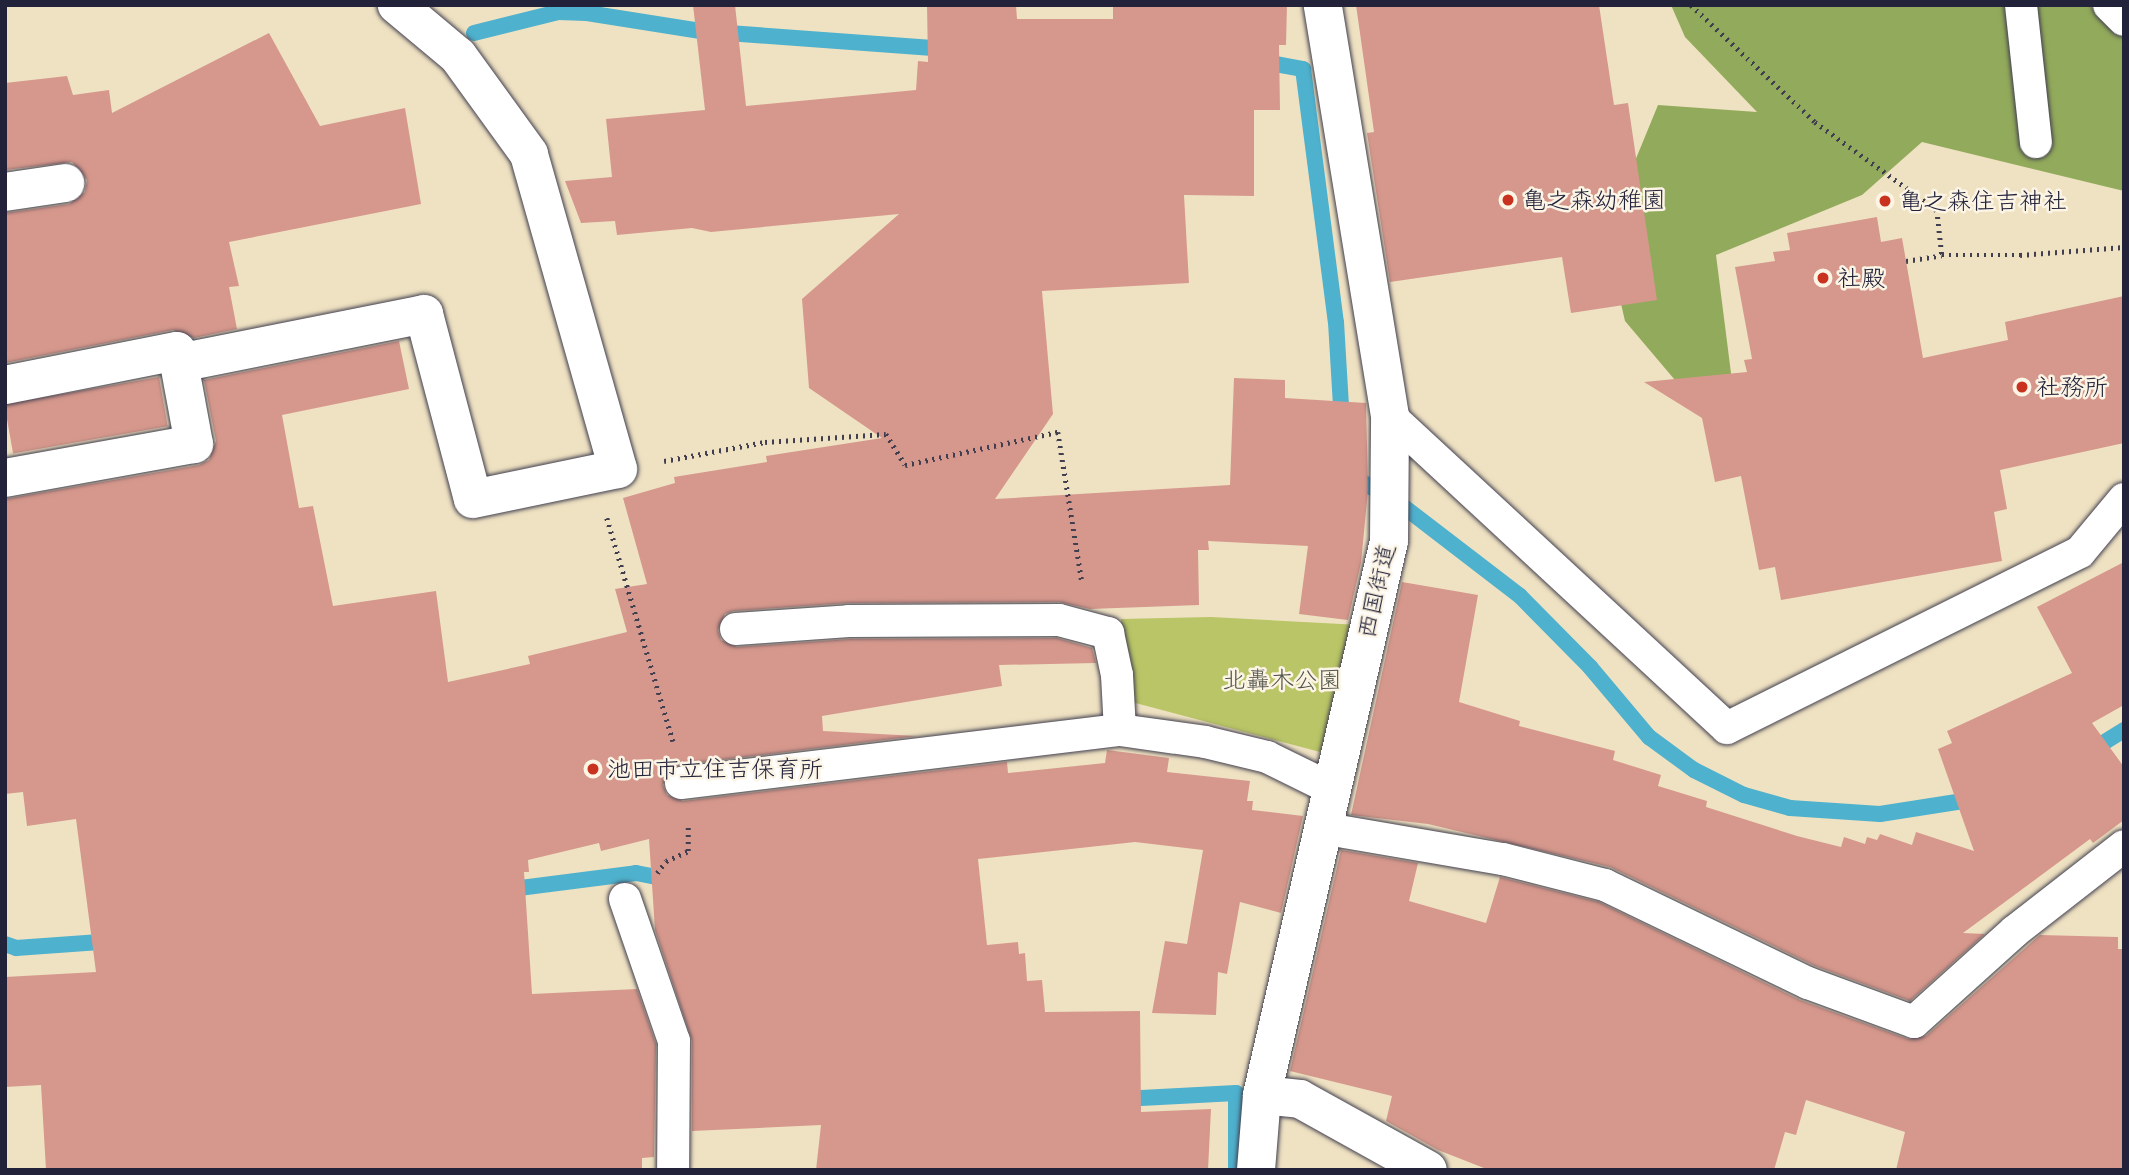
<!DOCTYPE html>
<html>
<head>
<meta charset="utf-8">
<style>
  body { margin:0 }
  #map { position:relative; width:2129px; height:1175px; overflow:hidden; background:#efe2c2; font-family:"Patrick Hand","Klee One",sans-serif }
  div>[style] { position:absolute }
  .green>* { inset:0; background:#b9c566 }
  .forest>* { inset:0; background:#92aa5b }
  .stream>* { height:16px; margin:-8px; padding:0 8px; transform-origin:8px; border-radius:8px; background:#4eb1cd }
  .building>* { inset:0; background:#d6988c; transform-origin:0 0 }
  .path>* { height:4.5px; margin-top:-2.25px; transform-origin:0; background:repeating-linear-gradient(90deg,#413f4f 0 2px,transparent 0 7px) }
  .roads { filter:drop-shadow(0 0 2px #413f4f) drop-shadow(0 0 2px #413f4f) }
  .service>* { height:32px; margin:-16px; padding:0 16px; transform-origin:16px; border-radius:16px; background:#fff }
  .minor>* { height:38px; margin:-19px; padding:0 19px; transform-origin:19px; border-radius:19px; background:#fff }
  .dots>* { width:19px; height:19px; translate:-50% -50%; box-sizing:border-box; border:4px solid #fcf5e5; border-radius:50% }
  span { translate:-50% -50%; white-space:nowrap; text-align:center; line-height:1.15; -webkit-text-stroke:5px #fcf5e5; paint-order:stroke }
  .poi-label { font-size:24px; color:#22223b }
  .left { translate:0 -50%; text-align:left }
  .street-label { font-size:24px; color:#22223b }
  .park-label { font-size:24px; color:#4f5348 }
  .frame { position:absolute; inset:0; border:7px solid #22223b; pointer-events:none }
</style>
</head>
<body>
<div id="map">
  <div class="green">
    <i style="clip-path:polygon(1211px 617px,1360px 625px,1324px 753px,1128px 701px,1121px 619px)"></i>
  </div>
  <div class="forest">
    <i style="clip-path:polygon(1671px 5px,2089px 5px,2124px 35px,2124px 191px,1922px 142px,1862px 195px,1716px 255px,1732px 381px,1691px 399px,1625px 321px,1605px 234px,1658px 105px,1757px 112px,1685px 37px)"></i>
  </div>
  <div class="stream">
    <i style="left:474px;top:33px;width:87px;rotate:-14deg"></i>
    <i style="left:558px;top:12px;width:29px;rotate:2deg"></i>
    <i style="left:587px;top:13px;width:115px;rotate:9deg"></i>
    <i style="left:701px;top:31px;width:246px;rotate:4.2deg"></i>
    <i style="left:1259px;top:61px;width:45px;rotate:10.3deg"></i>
    <i style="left:1303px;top:69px;width:255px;rotate:82.6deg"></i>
    <i style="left:1336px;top:322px;width:101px;rotate:86.6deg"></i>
    <i style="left:1351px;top:475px;width:62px;rotate:31.1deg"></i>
    <i style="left:1404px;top:507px;width:146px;rotate:37.5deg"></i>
    <i style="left:1520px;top:596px;width:100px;rotate:45.4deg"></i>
    <i style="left:1590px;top:667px;width:92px;rotate:49.9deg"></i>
    <i style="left:1649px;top:737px;width:56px;rotate:36.3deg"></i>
    <i style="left:1694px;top:770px;width:56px;rotate:26.6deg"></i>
    <i style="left:1744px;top:795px;width:48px;rotate:15.8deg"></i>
    <i style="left:1790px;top:808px;width:90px;rotate:3.8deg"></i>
    <i style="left:1880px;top:814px;width:97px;rotate:-8.9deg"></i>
    <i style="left:2087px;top:753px;width:44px;rotate:-31.9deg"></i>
    <i style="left:504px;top:890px;width:133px;rotate:-7.3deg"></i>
    <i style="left:636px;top:873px;width:37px;rotate:11deg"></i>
    <i style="left:5px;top:944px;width:12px;rotate:20deg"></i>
    <i style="left:16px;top:948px;width:98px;rotate:-4.1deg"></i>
    <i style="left:1122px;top:1099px;width:114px;rotate:-3deg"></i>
    <i style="left:1236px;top:1093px;width:77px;rotate:90deg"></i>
  </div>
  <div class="building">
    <i style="clip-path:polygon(693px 5px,735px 5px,746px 106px,916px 90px,918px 61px,928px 62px,927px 5px,1016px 5px,1017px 19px,1113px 19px,1113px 5px,1287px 5px,1286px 45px,1279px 45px,1280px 110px,1254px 110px,1254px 196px,1184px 195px,1189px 283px,1042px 291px,1053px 414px,995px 499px,1230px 485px,1234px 378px,1285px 380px,1285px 398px,1366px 403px,1368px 490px,1361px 563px,1348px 620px,1299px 614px,1308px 546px,1208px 541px,1209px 550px,1198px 550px,1199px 605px,1090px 609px,1059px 602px,849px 603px,734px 611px,725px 614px,718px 630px,721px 640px,737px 647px,850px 639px,1057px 638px,1092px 648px,1096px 663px,999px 665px,1002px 686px,822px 716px,823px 731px,917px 736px,679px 765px,669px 769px,663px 785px,667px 795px,683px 801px,1007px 762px,1008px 773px,1105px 763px,1107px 750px,1169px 758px,1167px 772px,1250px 781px,1247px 801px,1253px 801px,1252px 810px,1303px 816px,1281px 913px,1240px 902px,1227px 974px,1218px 972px,1216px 1015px,1152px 1013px,1165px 941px,1187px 944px,1203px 850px,1135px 842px,978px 859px,987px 945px,1018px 942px,1019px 954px,1025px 953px,1027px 981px,1042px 980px,1045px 1012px,1140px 1011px,1141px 1112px,1211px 1109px,1208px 1170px,816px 1170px,821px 1125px,692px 1131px,692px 1041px,655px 930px,649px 839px,601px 851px,599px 843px,528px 860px,529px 872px,524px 872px,532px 994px,637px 989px,656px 1044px,654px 1157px,642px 1158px,642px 1170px,46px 1170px,41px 1085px,5px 1087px,5px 977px,96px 972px,76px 819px,27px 826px,23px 792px,5px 794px,5px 499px,199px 465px,209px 460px,216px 441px,204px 380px,399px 341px,409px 389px,282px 415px,299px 508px,313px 506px,333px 606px,436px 591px,448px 682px,530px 664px,528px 656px,627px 632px,615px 589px,647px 584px,623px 498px,675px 483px,674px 477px,767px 462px,766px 456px,882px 438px,809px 388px,802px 299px,899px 214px,711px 232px,692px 228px,617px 235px,615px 221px,581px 223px,565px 181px,612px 177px,606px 119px,705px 110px)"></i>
    <i style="clip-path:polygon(1356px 5px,1599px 5px,1614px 105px,1628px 103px,1657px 300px,1571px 313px,1562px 257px,1390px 282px,1367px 133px,1374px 132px)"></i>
    <i style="clip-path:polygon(269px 33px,320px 126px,405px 108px,421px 204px,229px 242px,239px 286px,229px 287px,237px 329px,194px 338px,173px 330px,5px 363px,5px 213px,69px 204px,85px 192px,87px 180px,72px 162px,5px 170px,5px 83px,67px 76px,73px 95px,109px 90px,112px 113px)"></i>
    <i style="clip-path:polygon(1877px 217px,1881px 242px,1902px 238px,1923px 358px,2008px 340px,2005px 322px,2124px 296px,2124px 443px,2000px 470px,2007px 509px,1994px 512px,2002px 561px,1781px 600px,1775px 567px,1759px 570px,1741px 476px,1715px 482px,1702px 418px,1644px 382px,1747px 372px,1744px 360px,1752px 359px,1735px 267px,1775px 261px,1773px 252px,1790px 250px,1787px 233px)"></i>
    <i style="left:159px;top:377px;width:50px;height:157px;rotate:80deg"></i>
    <i style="clip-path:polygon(2124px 562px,2124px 705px,2092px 723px,2124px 767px,2124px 820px,2093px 843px,2090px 839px,1963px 933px,1985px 934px,1910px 1001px,1815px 966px,1610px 867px,1428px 824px,1351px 815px,1402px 582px,1478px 595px,1459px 702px,1520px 721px,1519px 726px,1615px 751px,1613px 760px,1661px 775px,1658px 786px,1707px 801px,1706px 807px,1797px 836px,1841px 847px,1844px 837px,1865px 844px,1867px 837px,1877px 840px,1880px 834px,1912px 845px,1916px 832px,1974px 851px,1938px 749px,1952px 743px,1947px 731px,2072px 673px,2037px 607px)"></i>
    <i style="clip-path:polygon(1341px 850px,1418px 863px,1409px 901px,1486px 923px,1500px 877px,1599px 902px,1800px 1000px,1908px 1039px,1926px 1036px,2040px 935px,2118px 937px,2118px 949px,2124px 949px,2124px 1170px,1896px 1170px,1905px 1132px,1806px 1100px,1796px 1135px,1785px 1132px,1774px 1170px,1489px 1170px,1438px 1150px,1386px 1121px,1392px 1096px,1290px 1071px)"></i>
  </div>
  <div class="path">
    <i style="left:1691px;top:5px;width:170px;rotate:43.3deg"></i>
    <i style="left:1815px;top:122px;width:150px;rotate:35.8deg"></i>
    <i style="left:1937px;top:210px;width:45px;rotate:83.7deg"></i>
    <i style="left:1906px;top:261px;width:36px;rotate:-9deg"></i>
    <i style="left:1942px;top:255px;width:78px"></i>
    <i style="left:2020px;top:255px;width:104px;rotate:-4.4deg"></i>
    <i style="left:664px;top:461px;width:103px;rotate:-10.7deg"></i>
    <i style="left:765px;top:442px;width:121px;rotate:-3.8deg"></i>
    <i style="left:886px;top:434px;width:36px;rotate:58deg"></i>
    <i style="left:905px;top:465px;width:157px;rotate:-12.2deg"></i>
    <i style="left:1058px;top:432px;width:152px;rotate:80.9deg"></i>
    <i style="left:607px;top:518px;width:233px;rotate:73.5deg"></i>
    <i style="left:657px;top:873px;width:15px;rotate:-53deg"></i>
    <i style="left:666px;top:861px;width:24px;rotate:-24deg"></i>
    <i style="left:688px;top:851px;width:26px;rotate:-90deg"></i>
  </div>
  <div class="roads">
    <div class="service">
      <i style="left:2021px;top:5px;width:138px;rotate:83.8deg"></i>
      <i style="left:2109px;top:5px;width:21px;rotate:45deg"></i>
      <i style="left:1390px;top:416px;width:459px;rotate:42.8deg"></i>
      <i style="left:1727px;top:728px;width:394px;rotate:-26.5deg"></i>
      <i style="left:2080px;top:552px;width:69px;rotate:-50.3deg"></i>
      <i style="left:736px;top:629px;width:113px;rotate:-4deg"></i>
      <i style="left:849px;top:621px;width:210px;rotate:-0.3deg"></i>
      <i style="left:1059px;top:620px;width:51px;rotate:14.9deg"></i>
      <i style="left:1108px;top:633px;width:43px;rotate:77.9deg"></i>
      <i style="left:1117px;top:675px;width:55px;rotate:86.9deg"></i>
      <i style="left:681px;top:783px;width:442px;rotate:-6.9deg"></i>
      <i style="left:1120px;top:730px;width:86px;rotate:8deg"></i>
      <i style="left:1205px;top:742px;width:64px;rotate:13.6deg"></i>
      <i style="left:1267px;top:757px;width:70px;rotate:26.2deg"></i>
      <i style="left:1321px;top:828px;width:185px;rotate:9.7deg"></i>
      <i style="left:1503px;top:859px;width:105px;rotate:14.3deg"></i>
      <i style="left:1605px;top:885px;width:225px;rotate:25.8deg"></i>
      <i style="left:1808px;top:983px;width:113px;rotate:20.2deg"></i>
      <i style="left:1914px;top:1022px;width:136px;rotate:-42deg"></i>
      <i style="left:2015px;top:931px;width:138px;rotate:-37.9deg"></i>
      <i style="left:625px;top:899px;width:150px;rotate:71deg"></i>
      <i style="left:674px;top:1041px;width:129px;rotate:90.4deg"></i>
    </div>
    <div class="minor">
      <i style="left:5px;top:192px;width:61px;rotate:-8.5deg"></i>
      <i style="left:5px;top:385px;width:175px;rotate:-11.2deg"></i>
      <i style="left:177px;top:351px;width:12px;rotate:81deg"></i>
      <i style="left:179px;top:363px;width:250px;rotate:-11.3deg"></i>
      <i style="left:424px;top:314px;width:191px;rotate:75.2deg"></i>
      <i style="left:473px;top:499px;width:148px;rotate:-11.7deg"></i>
      <i style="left:618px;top:469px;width:327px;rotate:-105.8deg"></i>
      <i style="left:529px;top:154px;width:121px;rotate:-125.9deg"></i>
      <i style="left:458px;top:56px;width:80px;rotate:-140.1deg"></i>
      <i style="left:5px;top:478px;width:192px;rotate:-10.2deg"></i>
      <i style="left:194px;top:444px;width:82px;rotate:-100.5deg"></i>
      <i style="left:1262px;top:1095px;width:38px;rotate:6deg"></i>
      <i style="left:1300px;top:1099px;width:146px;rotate:29deg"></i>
      <i style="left:1256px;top:1170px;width:75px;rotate:-85.4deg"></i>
      <i style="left:1262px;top:1095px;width:568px;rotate:-77.09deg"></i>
      <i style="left:1389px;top:541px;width:125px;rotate:-89.5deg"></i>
      <i style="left:1390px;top:416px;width:416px;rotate:-99.3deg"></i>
    </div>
  </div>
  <div class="dots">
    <i style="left:1508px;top:200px;background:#c8321e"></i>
    <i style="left:1885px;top:201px;background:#c8321e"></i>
    <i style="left:1823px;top:278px;background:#c8321e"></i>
    <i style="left:2022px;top:387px;background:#c8321e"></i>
    <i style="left:593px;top:769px;background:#c8321e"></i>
  </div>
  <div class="poi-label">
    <span class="left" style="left:1522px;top:200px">亀之森幼稚園</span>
    <span class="left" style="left:1899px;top:201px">亀之森住吉神社</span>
    <span class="left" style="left:1837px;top:278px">社殿</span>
    <span class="left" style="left:2036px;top:387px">社務所</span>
    <span class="left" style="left:607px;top:769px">池田市立住吉保育所</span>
  </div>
  <div class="street-label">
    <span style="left:1376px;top:591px;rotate:-77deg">西国街道</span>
  </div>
  <div class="park-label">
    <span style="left:1282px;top:680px">北轟木公園</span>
  </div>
  <div class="frame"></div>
</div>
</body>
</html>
